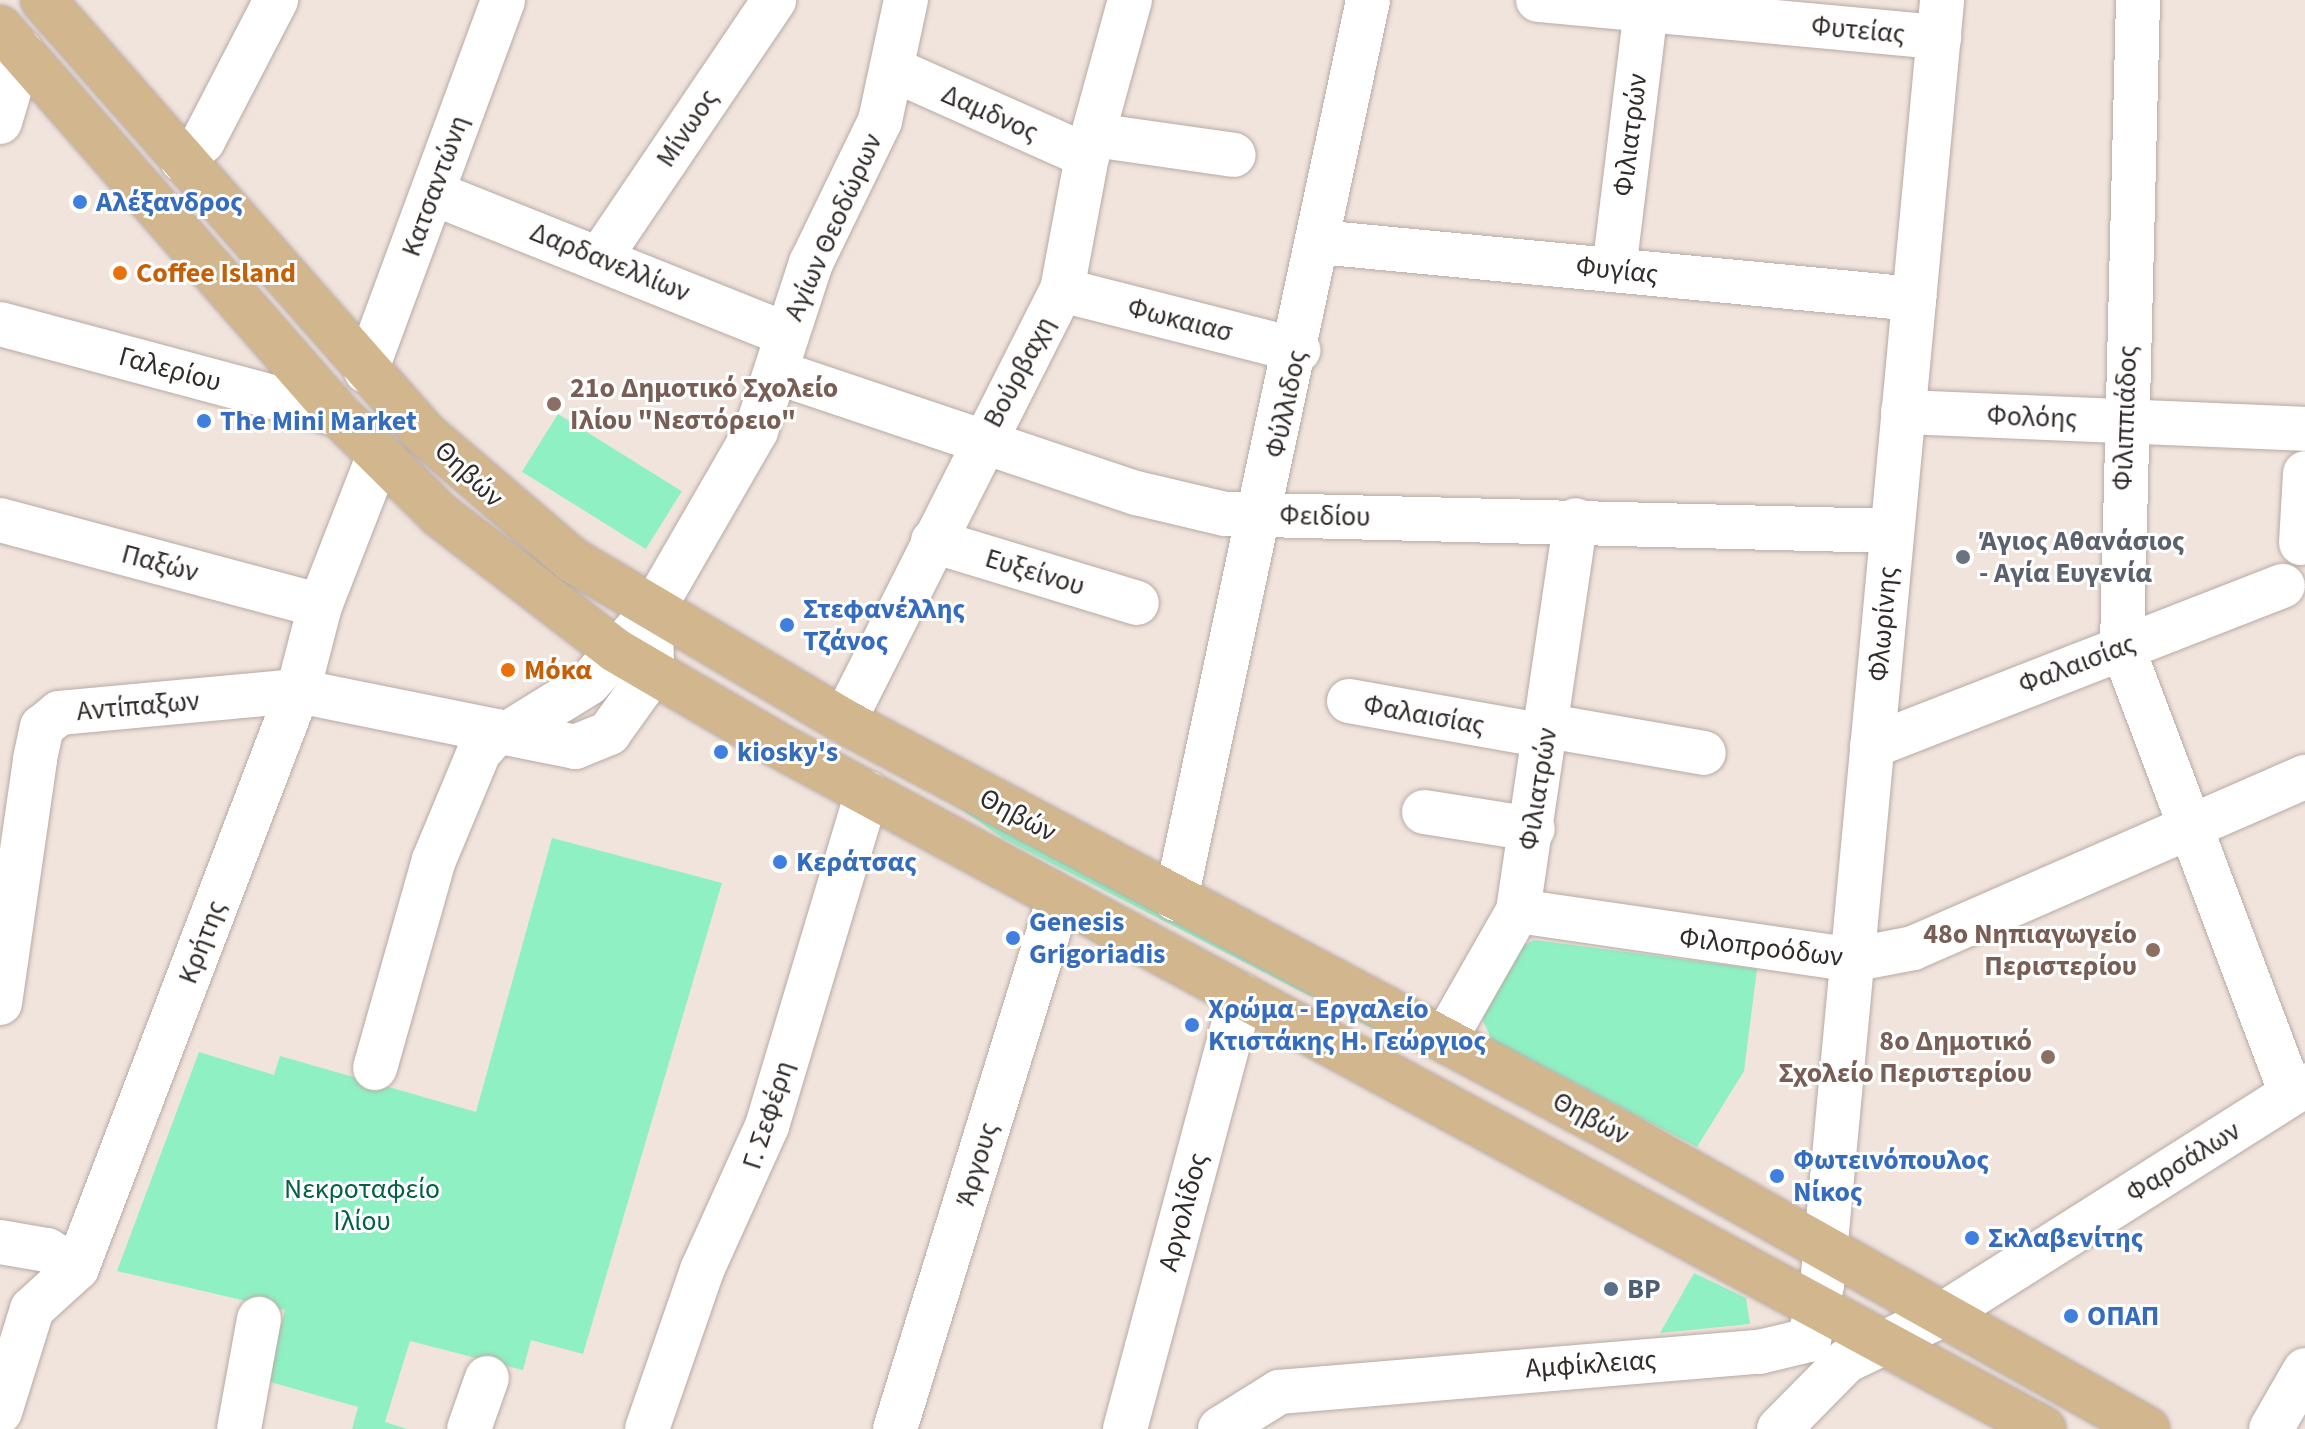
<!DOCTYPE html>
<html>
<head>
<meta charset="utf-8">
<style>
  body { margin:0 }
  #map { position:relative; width:2305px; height:1429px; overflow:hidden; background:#f1e4dd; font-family:"Source Sans 3",sans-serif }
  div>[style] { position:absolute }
  .green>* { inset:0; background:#8ff0c3; transform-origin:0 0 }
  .roads { filter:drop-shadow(0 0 2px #b7aaa4) drop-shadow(0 0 2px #b7aaa4) }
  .minor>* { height:44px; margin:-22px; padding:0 22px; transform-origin:22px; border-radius:22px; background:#fff }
  .major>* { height:44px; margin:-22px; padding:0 22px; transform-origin:22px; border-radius:22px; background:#d1b68e }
  .dots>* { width:22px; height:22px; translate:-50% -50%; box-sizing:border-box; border:4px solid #fff; border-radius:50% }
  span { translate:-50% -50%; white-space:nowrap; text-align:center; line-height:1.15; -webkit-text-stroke:6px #fff; paint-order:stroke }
  .street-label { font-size:28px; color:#312c2a }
  .shop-label { font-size:28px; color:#366cbe; font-weight:700 }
  .left { translate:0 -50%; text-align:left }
  .food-label { font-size:28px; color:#c56008; font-weight:700 }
  .education-label { font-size:28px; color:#785e54; font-weight:700 }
  .right { translate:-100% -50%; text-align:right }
  .worship-label { font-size:28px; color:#5b616d; font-weight:700 }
  .park-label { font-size:28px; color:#056142 }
  .service-label { font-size:28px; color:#4e5e75; font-weight:700 }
</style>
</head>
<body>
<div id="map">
  <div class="green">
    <i style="left:558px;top:414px;width:146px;height:68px;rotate:32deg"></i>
    <i style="clip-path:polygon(935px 791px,1392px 1030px,1448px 1067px,1004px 839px)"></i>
    <i style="clip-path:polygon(552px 838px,722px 883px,583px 1354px,531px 1340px,523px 1370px,410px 1341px,385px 1422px,407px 1429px,352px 1429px,358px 1407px,267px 1381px,285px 1310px,117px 1271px,199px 1052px,274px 1075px,280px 1056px,476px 1112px)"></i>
    <i style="clip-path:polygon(1534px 940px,1757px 969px,1744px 1071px,1697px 1147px,1492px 1040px,1483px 1021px,1484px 1001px,1514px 951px)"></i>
    <i style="clip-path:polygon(1694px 1273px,1746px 1298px,1750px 1324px,1660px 1333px)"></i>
  </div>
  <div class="roads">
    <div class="minor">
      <i style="left:1538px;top:0;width:403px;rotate:5.3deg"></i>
      <i style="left:2138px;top:0;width:646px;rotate:91.42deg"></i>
      <i style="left:2122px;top:646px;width:478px;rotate:69.3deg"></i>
      <i style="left:892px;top:69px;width:214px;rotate:24deg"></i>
      <i style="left:0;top:122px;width:74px;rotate:-73.5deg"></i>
      <i style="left:1094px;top:135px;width:141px;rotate:8.1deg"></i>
      <i style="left:182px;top:160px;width:28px;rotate:-42deg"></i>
      <i style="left:203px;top:141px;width:159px;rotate:-62.6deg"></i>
      <i style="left:433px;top:193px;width:380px;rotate:21.8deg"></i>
      <i style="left:1319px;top:242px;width:598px;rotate:5.47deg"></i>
      <i style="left:601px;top:256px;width:309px;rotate:-55.9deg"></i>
      <i style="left:1614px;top:270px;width:272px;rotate:-83deg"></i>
      <i style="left:1062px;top:290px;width:244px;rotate:14.3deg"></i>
      <i style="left:0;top:324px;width:351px;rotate:15deg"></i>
      <i style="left:366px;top:371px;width:395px;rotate:-69.7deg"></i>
      <i style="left:779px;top:373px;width:377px;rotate:18.6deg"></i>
      <i style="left:1136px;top:493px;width:91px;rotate:13.3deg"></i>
      <i style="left:1225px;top:514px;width:667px;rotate:1.46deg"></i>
      <i style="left:1903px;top:412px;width:402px;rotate:2.4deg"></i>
      <i style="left:0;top:520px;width:331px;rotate:15deg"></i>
      <i style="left:933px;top:541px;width:213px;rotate:16.9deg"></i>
      <i style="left:2301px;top:543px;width:70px;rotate:-86.7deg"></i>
      <i style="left:1349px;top:701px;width:200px;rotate:10.1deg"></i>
      <i style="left:844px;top:721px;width:483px;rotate:-63.2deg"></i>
      <i style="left:1062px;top:290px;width:136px;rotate:-79.4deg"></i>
      <i style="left:1087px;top:156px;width:162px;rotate:-74.6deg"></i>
      <i style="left:1548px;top:726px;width:158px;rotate:9.8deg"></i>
      <i style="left:513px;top:730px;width:89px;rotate:-31.7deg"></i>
      <i style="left:589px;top:683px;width:94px;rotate:-48.5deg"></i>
      <i style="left:651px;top:613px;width:210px;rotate:-60deg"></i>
      <i style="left:756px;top:431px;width:177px;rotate:-71.9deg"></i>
      <i style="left:811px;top:263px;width:158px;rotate:-64.1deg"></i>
      <i style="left:880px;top:121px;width:124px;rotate:-77.9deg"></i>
      <i style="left:1872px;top:746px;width:441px;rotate:-21.3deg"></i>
      <i style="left:1424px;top:812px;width:110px;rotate:8.9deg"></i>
      <i style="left:1176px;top:899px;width:919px;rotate:-77.94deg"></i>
      <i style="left:1518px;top:911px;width:338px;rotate:8.3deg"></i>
      <i style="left:1852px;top:960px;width:62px;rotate:-11.1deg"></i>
      <i style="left:1913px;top:948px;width:428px;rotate:-23.6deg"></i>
      <i style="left:0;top:1003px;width:246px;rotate:-81.8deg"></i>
      <i style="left:35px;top:759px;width:33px;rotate:-78deg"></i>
      <i style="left:42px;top:727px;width:22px;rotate:-39deg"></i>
      <i style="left:59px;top:713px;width:240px;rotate:-5.3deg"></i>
      <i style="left:298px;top:691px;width:283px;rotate:11.4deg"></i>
      <i style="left:575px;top:747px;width:37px;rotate:-22deg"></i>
      <i style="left:609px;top:733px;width:74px;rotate:-54.4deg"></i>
      <i style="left:652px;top:673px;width:60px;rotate:-91deg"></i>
      <i style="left:1445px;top:1039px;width:147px;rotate:-60.3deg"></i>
      <i style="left:1518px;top:911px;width:395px;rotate:-81.6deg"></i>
      <i style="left:375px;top:1068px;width:216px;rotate:-74.2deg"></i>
      <i style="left:434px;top:860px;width:117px;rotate:-67.4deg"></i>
      <i style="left:479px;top:752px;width:28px;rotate:-48deg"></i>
      <i style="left:0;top:1242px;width:48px;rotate:9.7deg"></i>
      <i style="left:47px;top:1250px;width:35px;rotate:31deg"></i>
      <i style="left:0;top:1412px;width:108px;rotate:-72.7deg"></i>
      <i style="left:32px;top:1309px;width:61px;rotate:-42.3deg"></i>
      <i style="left:77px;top:1268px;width:618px;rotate:-69.04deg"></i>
      <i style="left:298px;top:691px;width:88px;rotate:-75.5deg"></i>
      <i style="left:320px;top:606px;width:162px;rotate:-68.7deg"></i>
      <i style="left:239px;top:1429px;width:112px;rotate:-79.7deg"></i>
      <i style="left:469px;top:1429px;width:54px;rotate:-70.6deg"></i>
      <i style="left:647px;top:1429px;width:168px;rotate:-70.9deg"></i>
      <i style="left:702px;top:1270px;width:158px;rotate:-65.7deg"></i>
      <i style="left:767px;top:1126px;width:348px;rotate:-73.3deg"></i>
      <i style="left:895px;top:1429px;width:556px;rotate:-72.84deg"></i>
      <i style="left:1125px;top:1429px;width:449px;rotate:-75deg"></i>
      <i style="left:1220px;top:1429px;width:70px;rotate:-32.1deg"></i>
      <i style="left:1279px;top:1392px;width:482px;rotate:-4.8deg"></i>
      <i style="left:1759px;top:1352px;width:51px;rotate:-13.5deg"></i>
      <i style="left:1809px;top:1340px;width:57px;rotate:-76.7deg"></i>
      <i style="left:1822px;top:1285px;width:1291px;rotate:-84.66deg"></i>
      <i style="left:1779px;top:1429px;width:95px;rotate:-45.4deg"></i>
      <i style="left:1846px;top:1361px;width:104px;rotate:-25.6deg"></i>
      <i style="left:1940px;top:1316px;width:432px;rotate:-32.3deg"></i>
      <i style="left:2271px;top:1429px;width:68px;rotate:-60deg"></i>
    </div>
    <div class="major">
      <i style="left:43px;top:0;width:578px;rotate:48.65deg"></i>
      <i style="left:425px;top:434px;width:194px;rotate:40.6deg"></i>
      <i style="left:572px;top:560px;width:316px;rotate:30.6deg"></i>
      <i style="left:844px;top:721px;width:876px;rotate:27.97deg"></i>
      <i style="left:1618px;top:1132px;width:607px;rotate:29.31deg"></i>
      <i style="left:0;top:28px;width:514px;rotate:48.78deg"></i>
      <i style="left:339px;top:415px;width:142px;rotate:44.7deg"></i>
      <i style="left:440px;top:515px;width:221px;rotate:37.6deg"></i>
      <i style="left:615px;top:650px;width:184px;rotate:30.3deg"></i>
      <i style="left:774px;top:743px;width:1443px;rotate:28.39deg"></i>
    </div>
  </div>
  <div class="dots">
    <i style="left:80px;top:202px;background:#3f7fe0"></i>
    <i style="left:120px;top:273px;background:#e8710a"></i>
    <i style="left:554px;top:404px;background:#8d6e63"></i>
    <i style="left:204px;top:421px;background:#3f7fe0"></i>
    <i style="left:1963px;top:557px;background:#6b7280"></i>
    <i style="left:787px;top:625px;background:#3f7fe0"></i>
    <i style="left:508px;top:670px;background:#e8710a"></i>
    <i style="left:721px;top:752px;background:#3f7fe0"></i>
    <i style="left:780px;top:862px;background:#3f7fe0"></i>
    <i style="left:1013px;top:938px;background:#3f7fe0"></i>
    <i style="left:2153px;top:950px;background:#8d6e63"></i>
    <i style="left:1192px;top:1025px;background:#3f7fe0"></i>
    <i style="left:2048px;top:1057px;background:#8d6e63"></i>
    <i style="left:1777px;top:1176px;background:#3f7fe0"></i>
    <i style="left:1972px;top:1238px;background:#3f7fe0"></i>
    <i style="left:1611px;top:1289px;background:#5c6f8a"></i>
    <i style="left:2071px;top:1316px;background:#3f7fe0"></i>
  </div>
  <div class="street-label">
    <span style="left:1858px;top:30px;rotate:5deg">Φυτείας</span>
    <span style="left:990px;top:113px;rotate:24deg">Δαμδνος</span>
    <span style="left:687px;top:128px;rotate:-56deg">Μίνωος</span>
    <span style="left:1630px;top:135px;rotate:-83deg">Φιλιατρών</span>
    <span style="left:435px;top:186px;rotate:-70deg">Κατσαντώνη</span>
    <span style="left:833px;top:227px;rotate:-66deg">Αγίων Θεοδώρων</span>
    <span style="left:610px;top:262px;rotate:22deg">Δαρδανελλίων</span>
    <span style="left:1617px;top:270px;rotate:6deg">Φυγίας</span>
    <span style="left:1180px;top:320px;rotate:14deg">Φωκαιασ</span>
    <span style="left:170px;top:369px;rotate:15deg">Γαλερίου</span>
    <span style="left:1019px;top:372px;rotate:-62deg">Βούρβαχη</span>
    <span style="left:1286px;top:404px;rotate:-78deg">Φύλλιδος</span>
    <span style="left:2032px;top:417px;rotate:2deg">Φολόης</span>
    <span style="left:2125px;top:418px;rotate:-88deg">Φιλιππιάδος</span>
    <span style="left:469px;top:474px;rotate:43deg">Θηβών</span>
    <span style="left:1325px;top:516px;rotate:1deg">Φειδίου</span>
    <span style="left:160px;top:563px;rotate:15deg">Παξών</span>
    <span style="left:1035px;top:572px;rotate:17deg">Ευξείνου</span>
    <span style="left:1883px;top:624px;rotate:-85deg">Φλωρίνης</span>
    <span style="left:2077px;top:664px;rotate:-21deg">Φαλαισίας</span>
    <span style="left:138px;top:706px;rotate:-5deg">Αντίπαξων</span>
    <span style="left:1424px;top:715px;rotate:10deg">Φαλαισίας</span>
    <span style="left:1538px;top:789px;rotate:-81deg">Φιλιατρών</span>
    <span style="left:1018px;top:815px;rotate:28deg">Θηβών</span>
    <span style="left:202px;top:942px;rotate:-69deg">Κρήτης</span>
    <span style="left:1761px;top:947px;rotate:7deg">Φιλοπροόδων</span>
    <span style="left:768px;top:1115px;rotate:-72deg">Γ. Σεφέρη</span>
    <span style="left:1591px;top:1118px;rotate:28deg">Θηβών</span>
    <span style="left:2183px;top:1162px;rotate:-32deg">Φαρσάλων</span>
    <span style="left:977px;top:1164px;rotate:-73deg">Άργους</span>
    <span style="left:1183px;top:1212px;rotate:-75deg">Αργολίδος</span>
    <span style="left:1591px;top:1364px;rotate:-4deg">Αμφίκλειας</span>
  </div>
  <div class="shop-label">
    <span class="left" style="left:96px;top:202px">Αλέξανδρος</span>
    <span class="left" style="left:220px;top:421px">The Mini Market</span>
    <span class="left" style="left:803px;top:625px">Στεφανέλλης<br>Τζάνος</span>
    <span class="left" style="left:737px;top:752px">kiosky's</span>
    <span class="left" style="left:796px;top:862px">Κεράτσας</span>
    <span class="left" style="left:1029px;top:938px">Genesis<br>Grigoriadis</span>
    <span class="left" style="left:1208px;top:1025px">Χρώμα - Εργαλείο<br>Κτιστάκης Η. Γεώργιος</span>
    <span class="left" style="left:1793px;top:1176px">Φωτεινόπουλος<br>Νίκος</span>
    <span class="left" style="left:1988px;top:1238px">Σκλαβενίτης</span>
    <span class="left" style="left:2087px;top:1316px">ΟΠΑΠ</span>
  </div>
  <div class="food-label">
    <span class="left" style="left:136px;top:273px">Coffee Island</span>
    <span class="left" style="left:524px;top:670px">Μόκα</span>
  </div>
  <div class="education-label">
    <span class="left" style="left:570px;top:404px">21ο Δημοτικό Σχολείο<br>Ιλίου "Νεστόρειο"</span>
    <span class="right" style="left:2137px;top:950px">48ο Νηπιαγωγείο<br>Περιστερίου</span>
    <span class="right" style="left:2032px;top:1057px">8ο Δημοτικό<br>Σχολείο Περιστερίου</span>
  </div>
  <div class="worship-label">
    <span class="left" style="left:1979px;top:557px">Άγιος Αθανάσιος<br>- Αγία Ευγενία</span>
  </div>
  <div class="park-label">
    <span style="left:362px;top:1205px">Νεκροταφείο<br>Ιλίου</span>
  </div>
  <div class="service-label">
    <span class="left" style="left:1627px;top:1289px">BP</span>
  </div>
</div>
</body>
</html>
